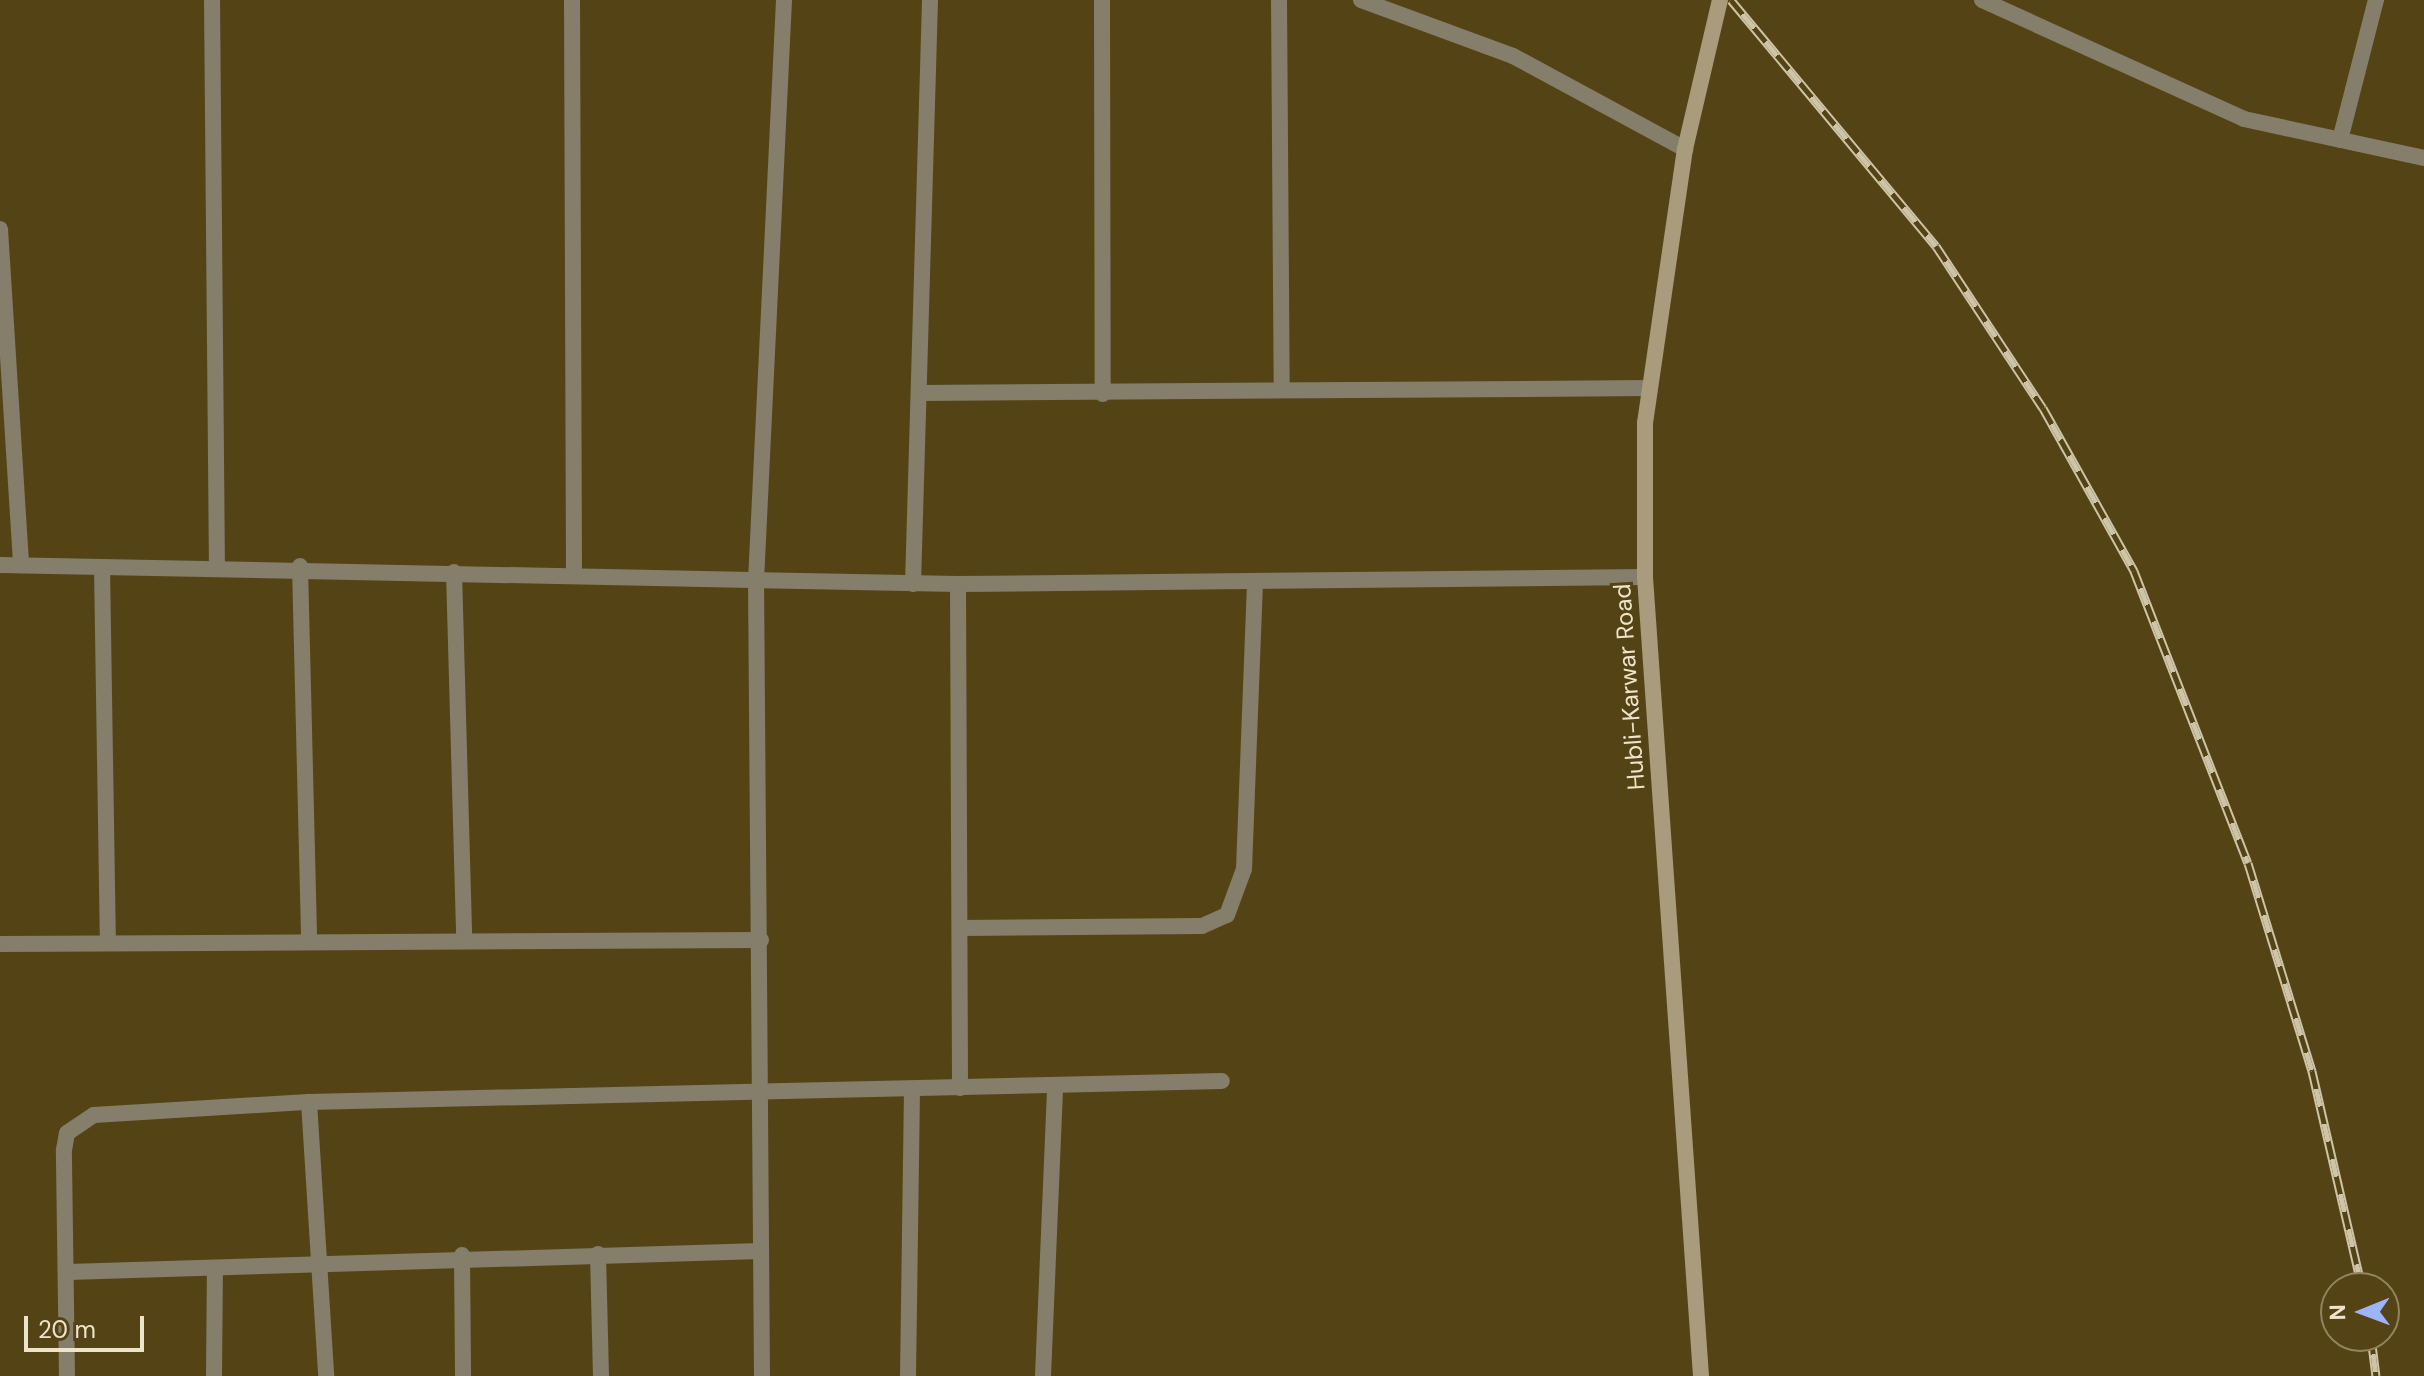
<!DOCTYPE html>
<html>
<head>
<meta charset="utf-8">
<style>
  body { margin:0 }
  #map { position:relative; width:2424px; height:1376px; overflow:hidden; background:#544415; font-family:"DM Sans",sans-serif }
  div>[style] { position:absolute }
  .minor>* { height:16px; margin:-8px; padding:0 8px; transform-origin:8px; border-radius:8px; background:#857e6a }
  .secondary>* { height:16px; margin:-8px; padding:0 8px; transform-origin:8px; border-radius:8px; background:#a89c7c }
  .rail>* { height:9px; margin-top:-4.5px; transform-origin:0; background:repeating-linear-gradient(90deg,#544415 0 18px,#cec4a7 0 36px); box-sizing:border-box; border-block:2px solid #cec4a7 }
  span { translate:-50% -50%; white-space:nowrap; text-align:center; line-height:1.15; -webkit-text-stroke:6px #544415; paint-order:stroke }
  .street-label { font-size:24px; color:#ede4cb }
  .north { position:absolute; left:2320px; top:1272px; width:80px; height:80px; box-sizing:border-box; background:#544415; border:2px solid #91845e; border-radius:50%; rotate:269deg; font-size:22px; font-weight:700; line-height:32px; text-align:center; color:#ede4cb }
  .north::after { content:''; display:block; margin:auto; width:28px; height:36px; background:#9cb4fd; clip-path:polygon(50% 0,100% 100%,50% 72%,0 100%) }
  .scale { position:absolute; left:24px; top:1316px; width:120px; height:36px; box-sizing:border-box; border:4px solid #ede4cb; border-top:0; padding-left:10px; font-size:24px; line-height:28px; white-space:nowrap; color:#ede4cb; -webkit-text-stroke:6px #544415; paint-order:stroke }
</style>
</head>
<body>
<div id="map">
  <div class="minor">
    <i style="left:212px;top:0;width:568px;rotate:89.5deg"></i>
    <i style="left:572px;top:0;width:574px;rotate:89.8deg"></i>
    <i style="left:1102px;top:0;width:394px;rotate:89.9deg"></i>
    <i style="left:1279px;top:0;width:390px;rotate:89.6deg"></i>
    <i style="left:1361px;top:0;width:162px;rotate:20.2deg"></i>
    <i style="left:1513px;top:56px;width:196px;rotate:28.4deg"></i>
    <i style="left:1982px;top:0;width:288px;rotate:24.4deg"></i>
    <i style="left:2244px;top:119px;width:184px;rotate:12.2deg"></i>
    <i style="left:2340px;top:140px;width:145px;rotate:-75.6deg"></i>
    <i style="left:0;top:229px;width:337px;rotate:86.4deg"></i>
    <i style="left:921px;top:393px;width:729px;rotate:-0.39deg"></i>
    <i style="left:0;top:565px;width:958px;rotate:1.14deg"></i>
    <i style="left:958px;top:584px;width:687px;rotate:-0.58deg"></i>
    <i style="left:300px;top:566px;width:372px;rotate:88.6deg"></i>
    <i style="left:102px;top:567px;width:374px;rotate:89.1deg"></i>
    <i style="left:454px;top:572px;width:367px;rotate:88.4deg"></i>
    <i style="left:913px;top:584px;width:584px;rotate:-88.33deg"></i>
    <i style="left:958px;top:584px;width:504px;rotate:89.77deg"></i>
    <i style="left:961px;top:928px;width:241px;rotate:-0.5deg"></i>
    <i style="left:1202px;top:926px;width:27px;rotate:-24deg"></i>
    <i style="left:1227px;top:915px;width:49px;rotate:-69.7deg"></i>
    <i style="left:1244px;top:869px;width:285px;rotate:-87.8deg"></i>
    <i style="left:0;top:944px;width:761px;rotate:-0.3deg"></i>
    <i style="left:309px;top:1102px;width:275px;rotate:86.4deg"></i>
    <i style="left:598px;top:1254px;width:122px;rotate:88.6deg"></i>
    <i style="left:462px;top:1255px;width:121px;rotate:89.5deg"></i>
    <i style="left:68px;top:1272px;width:693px;rotate:-1.74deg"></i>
    <i style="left:67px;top:1376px;width:226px;rotate:-90.8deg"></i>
    <i style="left:64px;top:1150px;width:17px;rotate:-80deg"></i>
    <i style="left:67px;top:1133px;width:32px;rotate:-34deg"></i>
    <i style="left:94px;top:1115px;width:215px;rotate:-3.5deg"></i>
    <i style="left:309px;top:1102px;width:913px;rotate:-1.32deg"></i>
    <i style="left:214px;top:1376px;width:107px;rotate:-89.5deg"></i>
    <i style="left:762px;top:1376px;width:795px;rotate:-90.43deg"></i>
    <i style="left:756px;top:581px;width:582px;rotate:-87.24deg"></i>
    <i style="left:908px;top:1376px;width:285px;rotate:-89.2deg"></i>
    <i style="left:1043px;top:1376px;width:289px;rotate:-87.6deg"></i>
  </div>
  <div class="secondary">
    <i style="left:1701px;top:1376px;width:801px;rotate:-94.01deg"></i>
    <i style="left:1645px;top:577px;width:154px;rotate:-90deg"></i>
    <i style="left:1645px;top:423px;width:277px;rotate:-81.7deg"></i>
    <i style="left:1685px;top:149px;width:153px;rotate:-76.8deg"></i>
  </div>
  <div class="rail">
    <i style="left:1731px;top:0;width:320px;rotate:50.2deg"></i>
    <i style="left:1936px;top:246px;width:194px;rotate:56.6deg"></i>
    <i style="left:2043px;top:408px;width:187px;rotate:60.8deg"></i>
    <i style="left:2134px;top:571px;width:313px;rotate:68.7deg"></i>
    <i style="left:2248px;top:863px;width:218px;rotate:72.9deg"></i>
    <i style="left:2312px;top:1071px;width:223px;rotate:77deg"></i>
    <i style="left:2371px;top:1336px;width:40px;rotate:82.9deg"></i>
  </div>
  <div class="street-label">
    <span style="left:1629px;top:687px;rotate:-94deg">Hubli-Karwar Road</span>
  </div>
  <div class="north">N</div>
  <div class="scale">20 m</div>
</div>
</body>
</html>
